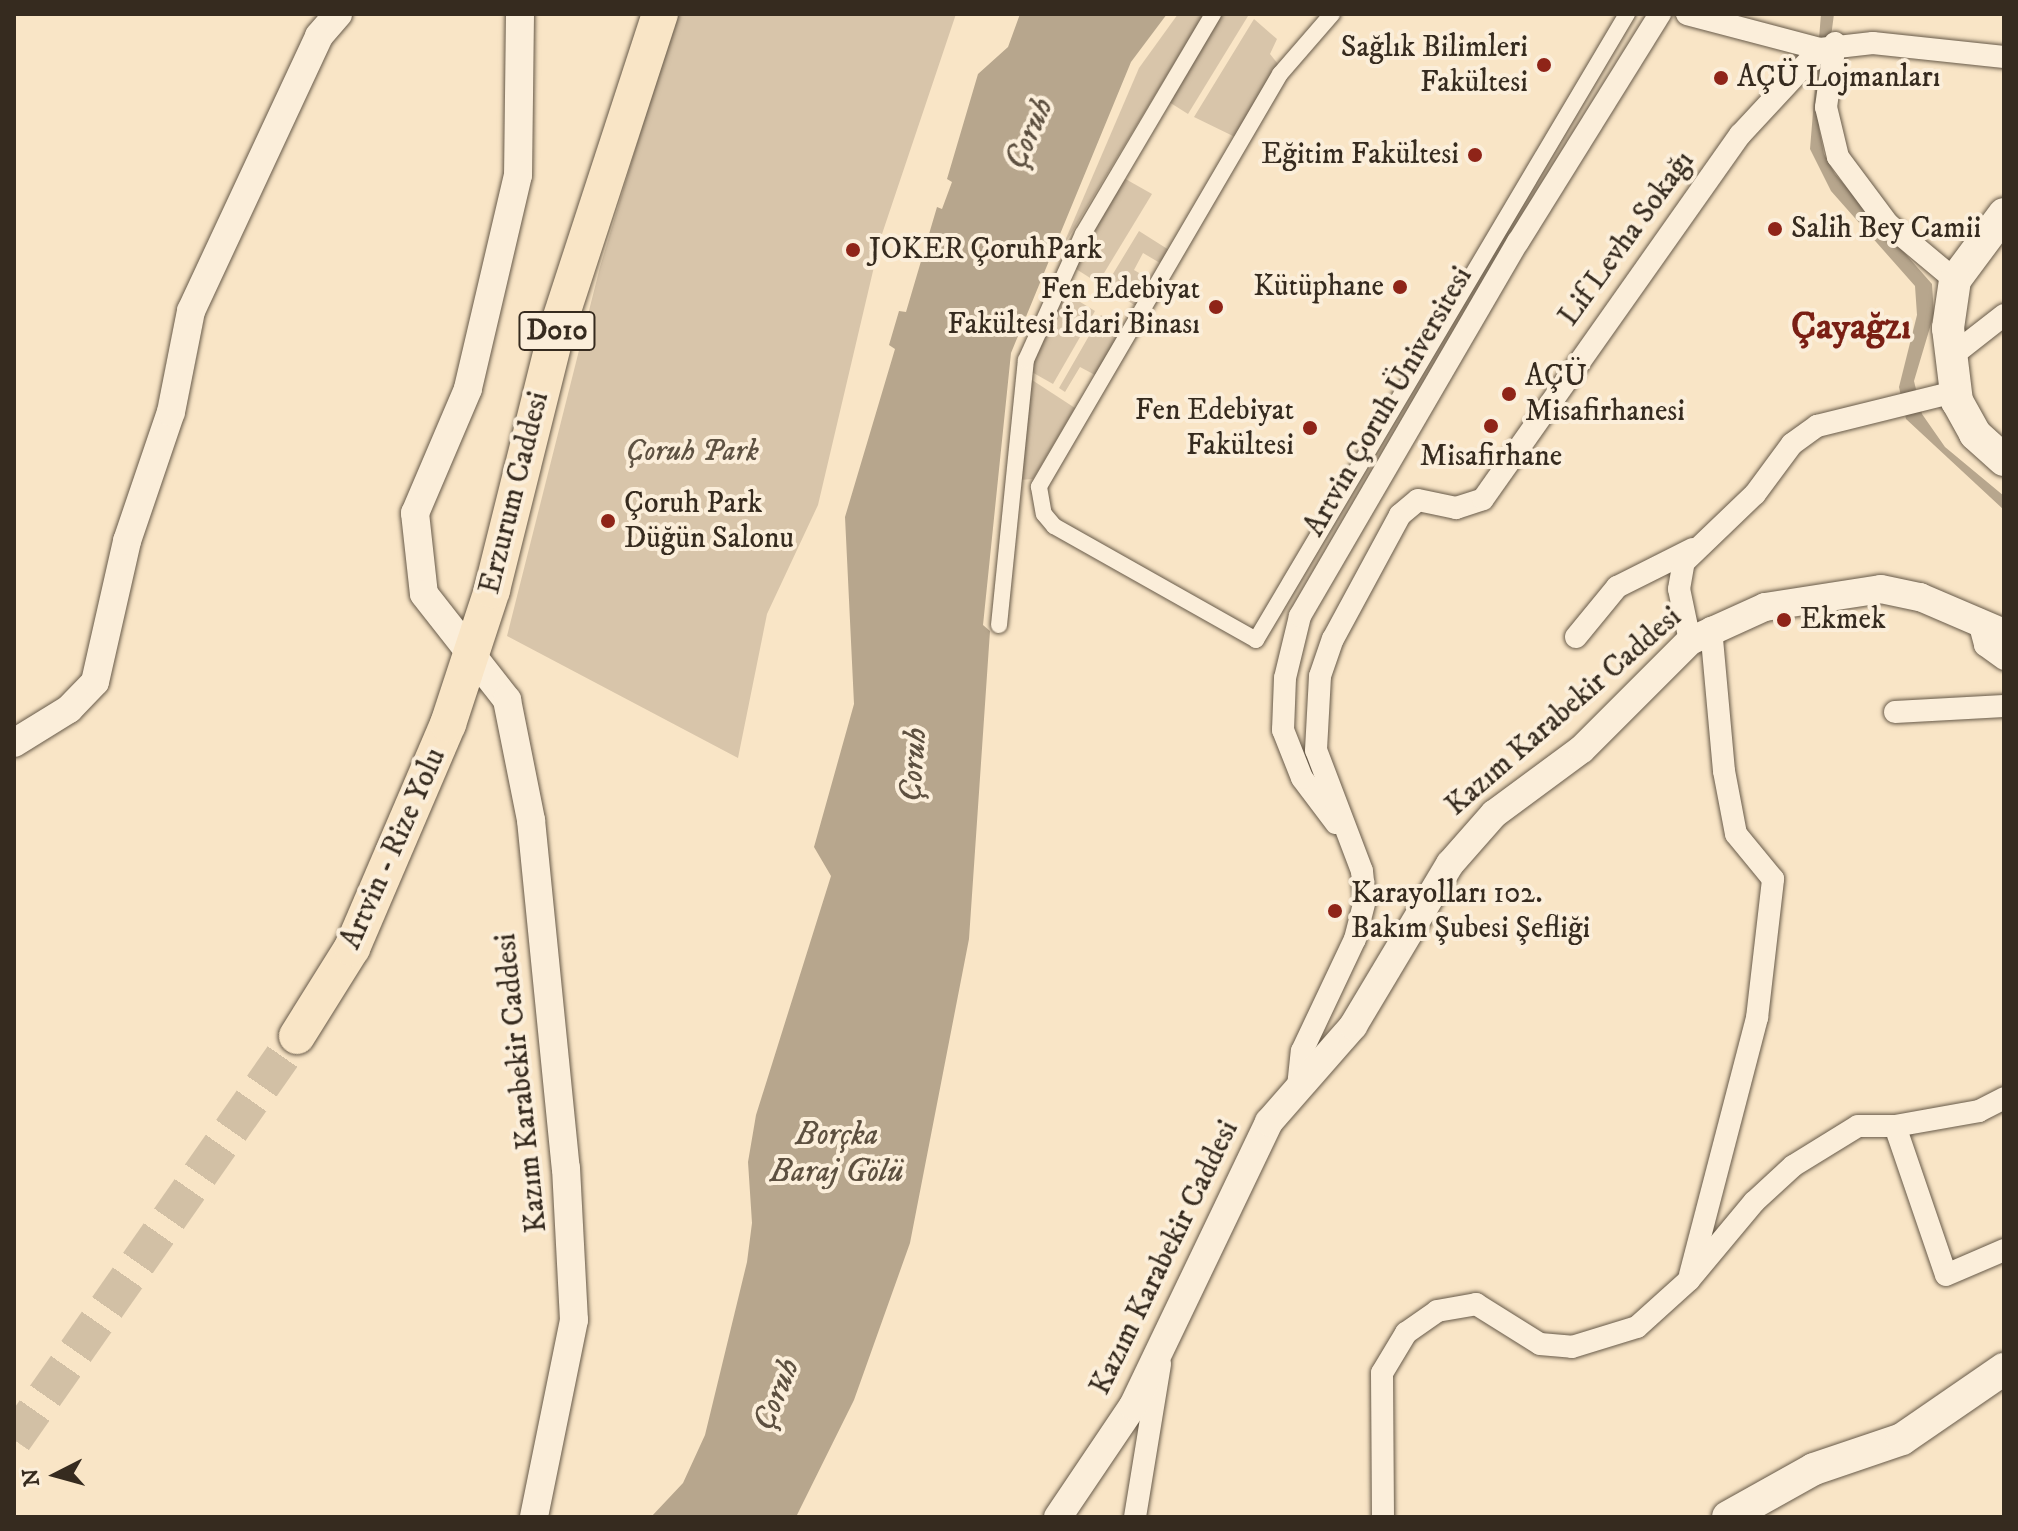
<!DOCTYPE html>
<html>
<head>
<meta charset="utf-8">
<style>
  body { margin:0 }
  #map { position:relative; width:2018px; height:1531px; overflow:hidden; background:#f9e5c6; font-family:"IM FELL DW Pica",serif }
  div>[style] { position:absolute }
  .green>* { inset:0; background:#d8c5aa }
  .water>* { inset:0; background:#b7a68d }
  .primary-tunnel>* { height:36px; margin-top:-18px; transform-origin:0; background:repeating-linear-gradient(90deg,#d2c0a5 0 36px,transparent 0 54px) }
  .roads { filter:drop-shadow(0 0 2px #675a49) drop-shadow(0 0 2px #675a49) }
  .pedestrian>* { height:16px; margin:-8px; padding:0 8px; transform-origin:8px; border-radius:8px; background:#fbeeda }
  .minor>* { height:22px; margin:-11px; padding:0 11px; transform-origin:11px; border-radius:11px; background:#fbeeda }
  .tertiary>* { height:28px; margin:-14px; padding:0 14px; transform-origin:14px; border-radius:14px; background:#fbeeda }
  .secondary>* { height:32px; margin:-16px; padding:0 16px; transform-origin:16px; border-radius:16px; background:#fbeeda }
  .primary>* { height:36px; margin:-18px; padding:0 18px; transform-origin:18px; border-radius:18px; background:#f9e5c6 }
  .dots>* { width:22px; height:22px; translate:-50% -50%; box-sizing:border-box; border:4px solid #fbeeda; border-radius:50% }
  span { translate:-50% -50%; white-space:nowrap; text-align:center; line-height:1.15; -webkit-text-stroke:8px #fbeeda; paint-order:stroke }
  .shield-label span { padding:2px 6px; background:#fbeeda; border:2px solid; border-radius:6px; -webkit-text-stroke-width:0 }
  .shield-label { font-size:28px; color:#362b1f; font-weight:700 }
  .poi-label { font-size:30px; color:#362b1f }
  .right { translate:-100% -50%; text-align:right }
  .left { translate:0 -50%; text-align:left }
  .street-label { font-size:30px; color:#362b1f }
  .park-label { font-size:30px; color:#5e5242; font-style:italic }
  .water-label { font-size:32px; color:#5d5040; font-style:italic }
  .district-label { font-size:38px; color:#7a1f14; font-weight:700 }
  .frame { position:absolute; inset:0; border:16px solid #362b1f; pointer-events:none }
  .north { position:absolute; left:16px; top:1435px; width:80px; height:80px; -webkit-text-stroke:6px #fbeeda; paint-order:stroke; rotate:264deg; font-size:22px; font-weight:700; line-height:32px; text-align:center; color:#362b1f }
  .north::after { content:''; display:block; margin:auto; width:28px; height:36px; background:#362b1f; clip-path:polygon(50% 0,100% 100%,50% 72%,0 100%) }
</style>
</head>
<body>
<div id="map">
  <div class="green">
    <i style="clip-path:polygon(676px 14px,956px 14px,881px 237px,818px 505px,767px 614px,738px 758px,507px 636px,600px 267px)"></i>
    <i style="clip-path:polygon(1178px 14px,1204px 14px,1061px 250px,1139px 68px)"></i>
    <i style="clip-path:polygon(1221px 14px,1248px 16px,1188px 114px,1169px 102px)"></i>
    <i style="clip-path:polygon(1254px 19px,1277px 39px,1270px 54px,1278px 64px,1235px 137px,1194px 117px)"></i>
    <i style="clip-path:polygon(1122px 177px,1152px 194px,1098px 283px,1073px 267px)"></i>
    <i style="clip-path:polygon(1139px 231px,1169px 250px,1160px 263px,1143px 253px,1134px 270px,1151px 280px,1136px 306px,1105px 287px)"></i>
    <i style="clip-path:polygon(1062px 291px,1095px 311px,1053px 384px,1030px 371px)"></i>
    <i style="clip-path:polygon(1101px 315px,1120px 332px,1095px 375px,1080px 367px,1065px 392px,1059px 388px)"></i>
    <i style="clip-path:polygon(1029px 378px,1075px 408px,1033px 479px,1019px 480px)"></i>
  </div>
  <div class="water">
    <i style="clip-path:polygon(1020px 14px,1167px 14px,1131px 62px,1011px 353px,983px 625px,990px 631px,969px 939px,910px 1243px,854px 1400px,796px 1517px,651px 1517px,683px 1483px,705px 1435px,747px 1262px,752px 1223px,748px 1162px,756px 1115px,831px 876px,814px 847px,854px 704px,845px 517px,895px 349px,889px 345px,899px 311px,906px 312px,937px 207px,942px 209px,952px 182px,947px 179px,978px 74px,1008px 47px)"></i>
    <i style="clip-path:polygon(1821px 14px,1834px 14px,1819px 128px,1824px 154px,1835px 174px,1932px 284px,1934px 314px,1914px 381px,1922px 414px,1945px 447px,2004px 496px,2004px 510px,1906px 419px,1899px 387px,1917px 315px,1915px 286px,1831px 191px,1810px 149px)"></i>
  </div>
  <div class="primary-tunnel">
    <i style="left:14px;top:1440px;width:493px;rotate:-55deg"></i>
  </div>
  <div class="roads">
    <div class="pedestrian">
      <i style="left:1332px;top:14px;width:79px;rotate:130.9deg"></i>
      <i style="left:1280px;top:74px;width:478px;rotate:120.3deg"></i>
      <i style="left:1039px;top:487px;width:27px;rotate:80deg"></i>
      <i style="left:1044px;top:514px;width:16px;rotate:50deg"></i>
      <i style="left:1054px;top:526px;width:232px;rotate:29.4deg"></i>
      <i style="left:1256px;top:640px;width:728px;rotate:-59.35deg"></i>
      <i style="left:999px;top:625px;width:266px;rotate:-84.2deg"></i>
      <i style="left:1026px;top:360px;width:138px;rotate:-65.7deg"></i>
      <i style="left:1083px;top:234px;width:256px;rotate:-59.4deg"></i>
    </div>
    <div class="minor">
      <i style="left:1687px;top:14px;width:138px;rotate:14.7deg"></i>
      <i style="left:1835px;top:43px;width:65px;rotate:98deg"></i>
      <i style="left:1826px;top:107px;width:51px;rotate:76.5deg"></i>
      <i style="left:1838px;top:157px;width:84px;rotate:53.3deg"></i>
      <i style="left:1888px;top:224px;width:87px;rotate:39.9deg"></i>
      <i style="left:1949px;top:358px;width:70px;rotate:-38deg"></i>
      <i style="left:1979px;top:622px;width:24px;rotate:75deg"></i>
      <i style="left:1985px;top:645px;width:24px;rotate:36deg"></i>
      <i style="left:1576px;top:637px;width:65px;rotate:-50.6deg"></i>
      <i style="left:1617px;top:587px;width:85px;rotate:-26.6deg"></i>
      <i style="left:1690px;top:641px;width:53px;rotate:-101.9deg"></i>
      <i style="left:1679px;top:589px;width:27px;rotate:-80deg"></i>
      <i style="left:1684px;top:562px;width:98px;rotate:-43.8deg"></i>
      <i style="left:1755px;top:494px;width:62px;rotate:-53.5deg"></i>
      <i style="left:1792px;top:444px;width:31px;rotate:-36deg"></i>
      <i style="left:1817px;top:426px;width:141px;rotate:-13.9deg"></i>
      <i style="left:1895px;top:712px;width:109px;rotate:-3.2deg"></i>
      <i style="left:1336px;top:823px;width:56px;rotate:-127.1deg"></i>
      <i style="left:1302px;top:778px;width:52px;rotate:-111.6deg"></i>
      <i style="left:1283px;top:730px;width:52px;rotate:-87.8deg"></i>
      <i style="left:1285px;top:678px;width:64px;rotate:-76.4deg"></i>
      <i style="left:1300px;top:616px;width:433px;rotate:-59.8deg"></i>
      <i style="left:1518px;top:242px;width:269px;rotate:-58.1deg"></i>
      <i style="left:1298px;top:1087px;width:36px;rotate:-84deg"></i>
      <i style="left:1302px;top:1051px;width:124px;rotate:-64.7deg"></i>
      <i style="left:1355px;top:939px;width:40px;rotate:-75.6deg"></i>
      <i style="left:1365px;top:900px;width:29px;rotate:-96deg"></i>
      <i style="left:1362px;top:871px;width:129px;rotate:-110.8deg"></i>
      <i style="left:1316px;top:750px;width:74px;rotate:-86.9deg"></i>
      <i style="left:1320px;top:676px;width:39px;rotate:-71deg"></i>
      <i style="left:1333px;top:639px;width:141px;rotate:-61.6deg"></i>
      <i style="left:1400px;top:515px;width:23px;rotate:-40deg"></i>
      <i style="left:1418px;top:500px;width:39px;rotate:12deg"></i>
      <i style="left:1456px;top:508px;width:28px;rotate:-18deg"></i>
      <i style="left:1483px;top:499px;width:446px;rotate:-54.8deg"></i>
      <i style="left:1740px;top:135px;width:117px;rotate:-47.1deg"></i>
      <i style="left:1820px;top:49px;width:53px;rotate:-6.5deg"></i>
      <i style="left:1873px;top:43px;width:132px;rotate:6.1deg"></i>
      <i style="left:1895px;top:1126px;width:157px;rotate:71.1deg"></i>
      <i style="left:1946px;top:1275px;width:63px;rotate:-23.3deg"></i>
      <i style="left:1690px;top:1275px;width:266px;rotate:-75.4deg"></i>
      <i style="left:1757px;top:1018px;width:140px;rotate:-83.4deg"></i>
      <i style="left:1773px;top:879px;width:58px;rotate:-129.4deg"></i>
      <i style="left:1736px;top:834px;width:64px;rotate:-100.8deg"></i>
      <i style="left:1724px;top:771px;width:144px;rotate:-95.2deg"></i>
      <i style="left:1135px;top:1517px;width:155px;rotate:-80.7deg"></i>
      <i style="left:1383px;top:1517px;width:144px;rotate:-90.4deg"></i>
      <i style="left:1382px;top:1373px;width:47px;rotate:-59deg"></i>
      <i style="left:1406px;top:1333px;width:38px;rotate:-35deg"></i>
      <i style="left:1437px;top:1311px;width:40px;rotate:-10deg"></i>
      <i style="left:1476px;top:1304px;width:75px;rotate:32deg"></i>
      <i style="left:1540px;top:1344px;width:32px;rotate:5deg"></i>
      <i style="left:1572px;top:1347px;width:68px;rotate:-17.1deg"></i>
      <i style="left:1637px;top:1327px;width:70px;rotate:-42.1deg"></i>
      <i style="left:1689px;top:1280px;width:102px;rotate:-50.2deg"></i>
      <i style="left:1754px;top:1202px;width:53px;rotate:-42.7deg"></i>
      <i style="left:1793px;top:1166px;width:76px;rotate:-31.6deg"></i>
      <i style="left:1858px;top:1126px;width:37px"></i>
      <i style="left:1895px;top:1126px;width:85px;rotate:-10.1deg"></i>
      <i style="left:1979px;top:1111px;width:28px;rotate:-27deg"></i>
    </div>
    <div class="tertiary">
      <i style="left:520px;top:14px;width:161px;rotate:90.7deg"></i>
      <i style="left:518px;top:175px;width:220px;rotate:103.2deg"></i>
      <i style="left:468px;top:389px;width:135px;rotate:113.1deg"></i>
      <i style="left:415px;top:513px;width:81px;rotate:83.7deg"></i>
      <i style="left:424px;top:594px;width:135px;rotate:51.9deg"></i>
      <i style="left:507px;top:700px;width:122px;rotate:78.7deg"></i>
      <i style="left:531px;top:820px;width:350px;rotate:84.3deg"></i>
      <i style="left:566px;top:1168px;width:152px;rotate:87deg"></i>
      <i style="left:574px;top:1320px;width:201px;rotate:101.5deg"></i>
      <i style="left:14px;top:743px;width:65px;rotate:-31.7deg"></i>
      <i style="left:69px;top:709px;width:37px;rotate:-46deg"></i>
      <i style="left:95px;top:682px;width:145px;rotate:-77.2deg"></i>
      <i style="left:127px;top:541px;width:136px;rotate:-71.2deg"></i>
      <i style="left:171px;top:412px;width:103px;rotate:-78.8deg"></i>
      <i style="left:191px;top:311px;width:303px;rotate:-65deg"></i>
      <i style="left:319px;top:36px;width:29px;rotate:-49deg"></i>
      <i style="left:1058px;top:1517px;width:134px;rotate:-56deg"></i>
      <i style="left:1133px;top:1406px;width:315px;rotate:-64.4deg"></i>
      <i style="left:1269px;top:1122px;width:128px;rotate:-48.8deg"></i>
      <i style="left:1353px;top:1026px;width:189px;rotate:-59.1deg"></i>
      <i style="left:1450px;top:864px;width:67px;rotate:-48.7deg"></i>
      <i style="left:1494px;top:814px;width:109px;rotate:-36.5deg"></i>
      <i style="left:1582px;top:749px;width:153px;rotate:-45deg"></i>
      <i style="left:1690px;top:641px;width:82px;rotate:-24.4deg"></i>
      <i style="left:1765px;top:607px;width:117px;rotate:-8.8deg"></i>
      <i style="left:1881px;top:589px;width:40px;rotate:12deg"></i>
      <i style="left:1920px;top:597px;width:91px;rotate:23.2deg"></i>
    </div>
    <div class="secondary">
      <i style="left:2004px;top:214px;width:82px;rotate:126.6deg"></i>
      <i style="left:1955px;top:280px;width:49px;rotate:98.3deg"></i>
      <i style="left:1948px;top:328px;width:74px;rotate:83deg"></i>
      <i style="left:1957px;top:401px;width:38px;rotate:61deg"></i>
      <i style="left:1975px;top:434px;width:39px;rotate:42deg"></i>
      <i style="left:1728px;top:1517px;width:98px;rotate:-29.2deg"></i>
      <i style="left:1814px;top:1469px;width:93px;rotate:-18.8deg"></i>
      <i style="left:1902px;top:1439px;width:124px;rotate:-34.5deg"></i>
    </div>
    <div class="primary">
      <i style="left:297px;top:1036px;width:104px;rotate:-58deg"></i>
      <i style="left:352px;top:948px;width:244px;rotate:-66.8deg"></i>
      <i style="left:448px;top:724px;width:141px;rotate:-71.8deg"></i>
      <i style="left:492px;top:590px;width:269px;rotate:-76deg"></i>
      <i style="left:557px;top:329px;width:331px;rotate:-71.9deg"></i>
    </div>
  </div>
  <div class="dots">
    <i style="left:1544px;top:65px;background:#8f2418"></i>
    <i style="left:1721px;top:78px;background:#8f2418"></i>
    <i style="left:1475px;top:155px;background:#8f2418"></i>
    <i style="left:1775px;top:229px;background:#8f2418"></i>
    <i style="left:853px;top:250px;background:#8f2418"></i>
    <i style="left:1400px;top:287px;background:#8f2418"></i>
    <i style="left:1216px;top:307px;background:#8f2418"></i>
    <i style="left:1509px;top:394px;background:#8f2418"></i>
    <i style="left:1491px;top:426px;background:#8f2418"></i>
    <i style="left:1310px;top:428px;background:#8f2418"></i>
    <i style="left:608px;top:521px;background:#8f2418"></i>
    <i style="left:1784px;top:620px;background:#8f2418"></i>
    <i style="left:1335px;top:911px;background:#8f2418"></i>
  </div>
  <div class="shield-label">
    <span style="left:557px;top:331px">D010</span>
  </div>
  <div class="poi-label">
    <span class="right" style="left:1528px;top:65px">Sağlık Bilimleri<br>Fakültesi</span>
    <span class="left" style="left:1737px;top:78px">AÇÜ Lojmanları</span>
    <span class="right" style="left:1459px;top:155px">Eğitim Fakültesi</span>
    <span class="left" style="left:1791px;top:229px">Salih Bey Camii</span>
    <span class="left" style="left:869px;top:250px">JOKER ÇoruhPark</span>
    <span class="right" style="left:1384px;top:287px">Kütüphane</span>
    <span class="right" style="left:1200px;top:307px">Fen Edebiyat<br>Fakültesi İdari Binası</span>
    <span class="left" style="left:1525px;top:394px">AÇÜ<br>Misafirhanesi</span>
    <span class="right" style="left:1294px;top:428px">Fen Edebiyat<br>Fakültesi</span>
    <span style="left:1491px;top:457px">Misafirhane</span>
    <span class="left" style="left:624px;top:521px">Çoruh Park<br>Düğün Salonu</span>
    <span class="left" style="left:1800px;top:620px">Ekmek</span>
    <span class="left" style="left:1351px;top:911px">Karayolları 102.<br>Bakım Şubesi Şefliği</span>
  </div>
  <div class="street-label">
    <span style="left:1627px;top:239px;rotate:-54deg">Lif Levha Sokağı</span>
    <span style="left:1389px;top:402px;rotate:-60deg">Artvin Çoruh Üniversitesi</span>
    <span style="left:515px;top:493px;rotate:-76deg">Erzurum Caddesi</span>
    <span style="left:1564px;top:712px;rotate:-41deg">Kazım Karabekir Caddesi</span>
    <span style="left:394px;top:849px;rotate:-66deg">Artvin - Rize Yolu</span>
    <span style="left:522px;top:1083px;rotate:-96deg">Kazım Karabekir Caddesi</span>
    <span style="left:1165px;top:1258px;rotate:-64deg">Kazım Karabekir Caddesi</span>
  </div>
  <div class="park-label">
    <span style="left:692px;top:452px">Çoruh Park</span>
  </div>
  <div class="water-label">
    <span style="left:1030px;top:134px;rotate:-66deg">Çoruh</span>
    <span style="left:914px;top:765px;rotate:-86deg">Çoruh</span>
    <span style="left:837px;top:1154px">Borçka<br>Baraj Gölü</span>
    <span style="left:777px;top:1395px;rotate:-68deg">Çoruh</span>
  </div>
  <div class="district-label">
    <span style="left:1851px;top:328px">Çayağzı</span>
  </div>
  <div class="frame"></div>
  <div class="north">N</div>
</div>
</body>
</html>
